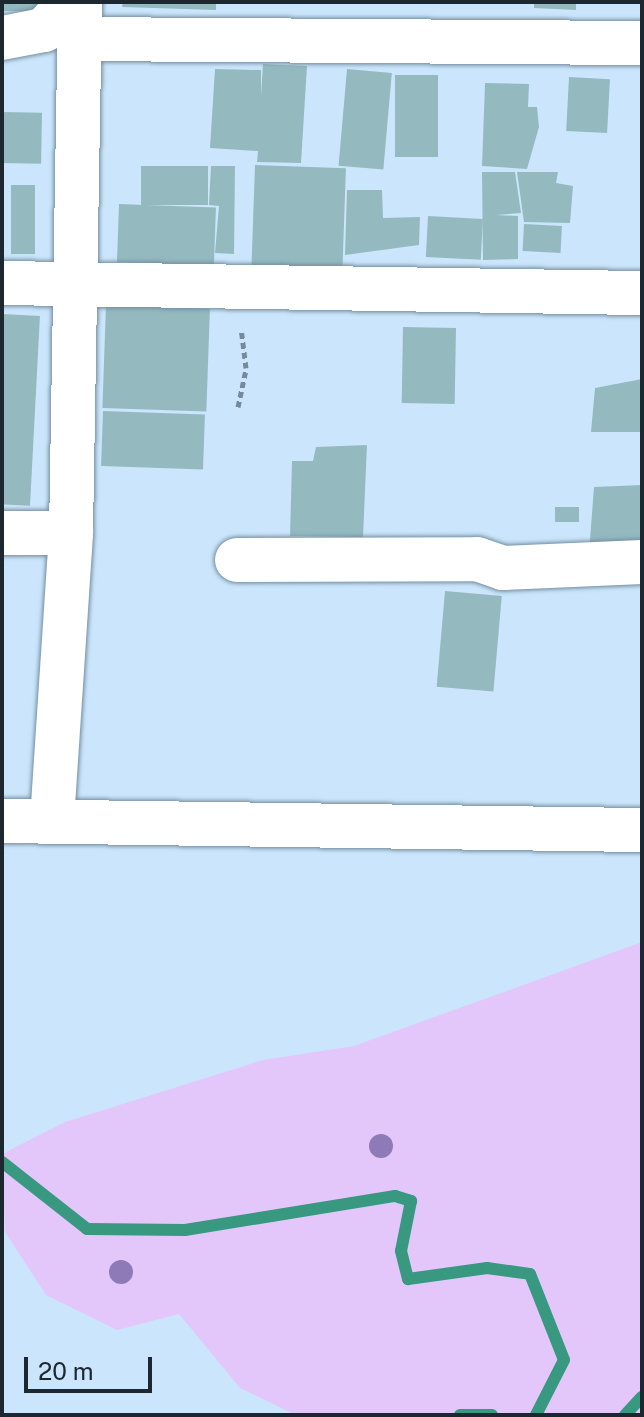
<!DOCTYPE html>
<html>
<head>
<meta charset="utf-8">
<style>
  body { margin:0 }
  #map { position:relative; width:644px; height:1417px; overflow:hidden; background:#cbe6fc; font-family:"Public Sans",sans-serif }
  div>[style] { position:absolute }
  .green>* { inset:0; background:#e3c7fa }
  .stream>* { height:12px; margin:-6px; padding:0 6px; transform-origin:6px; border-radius:6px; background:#389880 }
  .building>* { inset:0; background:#94bac0; transform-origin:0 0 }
  .path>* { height:5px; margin-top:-2.5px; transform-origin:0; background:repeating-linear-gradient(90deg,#778a9a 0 6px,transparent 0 10px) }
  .roads { filter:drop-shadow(0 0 2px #748da1) drop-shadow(0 0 2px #748da1) }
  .minor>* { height:44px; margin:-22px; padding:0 22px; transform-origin:22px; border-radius:22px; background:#fff }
  .trees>* { width:24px; height:24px; margin:-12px; border-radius:50%; background:#8d7ab7 }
  span { translate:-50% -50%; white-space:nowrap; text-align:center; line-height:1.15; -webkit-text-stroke:7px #cbe6fc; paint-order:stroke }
  .frame { position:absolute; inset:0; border:4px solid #1d272f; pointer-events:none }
  .scale { position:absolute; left:24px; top:1357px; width:128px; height:36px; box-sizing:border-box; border:4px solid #1d272f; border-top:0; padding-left:10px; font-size:24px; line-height:28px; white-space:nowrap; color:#1d272f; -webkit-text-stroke:6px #cbe6fc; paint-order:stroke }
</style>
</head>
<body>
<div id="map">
  <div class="green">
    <i style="clip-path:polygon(642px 942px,642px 1415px,296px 1415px,240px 1388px,179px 1314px,117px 1330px,46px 1295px,5px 1232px,2px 1154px,65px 1122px,263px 1060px,354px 1046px)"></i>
  </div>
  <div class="stream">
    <i style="left:2px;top:1162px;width:108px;rotate:38.2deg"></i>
    <i style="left:87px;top:1229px;width:98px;rotate:0.6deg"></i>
    <i style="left:185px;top:1230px;width:213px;rotate:-9.2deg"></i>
    <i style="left:395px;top:1196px;width:17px;rotate:17deg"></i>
    <i style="left:411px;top:1201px;width:51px;rotate:101.3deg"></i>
    <i style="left:401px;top:1251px;width:29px;rotate:76deg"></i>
    <i style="left:408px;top:1279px;width:80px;rotate:-7.9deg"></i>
    <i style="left:487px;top:1268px;width:43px;rotate:7.9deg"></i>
    <i style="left:530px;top:1274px;width:92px;rotate:68.4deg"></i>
    <i style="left:564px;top:1360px;width:62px;rotate:117deg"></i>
    <i style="left:460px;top:1415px;width:32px"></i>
    <i style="left:625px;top:1415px;width:25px;rotate:-47deg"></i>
  </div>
  <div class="building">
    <i style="left:2px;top:2px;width:48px;height:9px"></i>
    <i style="clip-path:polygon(123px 2px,216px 2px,216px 10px,122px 7px)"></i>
    <i style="clip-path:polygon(534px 2px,576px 2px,576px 10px,534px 8px)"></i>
    <i style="clip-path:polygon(263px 64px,307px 66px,301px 163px,257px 162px,258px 151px,210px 148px,215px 69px,261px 70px,261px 96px)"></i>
    <i style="left:347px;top:69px;width:45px;height:97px;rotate:5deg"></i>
    <i style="left:395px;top:75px;width:43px;height:82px"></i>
    <i style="left:569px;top:77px;width:41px;height:54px;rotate:3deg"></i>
    <i style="clip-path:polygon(485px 83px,529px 84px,528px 107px,537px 107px,539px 127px,527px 169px,482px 166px)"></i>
    <i style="left:2px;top:112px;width:40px;height:51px;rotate:1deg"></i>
    <i style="left:255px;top:165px;width:91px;height:100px;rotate:2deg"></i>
    <i style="left:208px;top:166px;width:39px;height:67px;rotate:90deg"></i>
    <i style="clip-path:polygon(211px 166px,235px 166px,234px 254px,215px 253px,219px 206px,209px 205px)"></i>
    <i style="clip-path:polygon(482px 172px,515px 172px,521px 213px,496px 215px,518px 216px,518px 259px,483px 260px)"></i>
    <i style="clip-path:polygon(517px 172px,558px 172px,556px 183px,573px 186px,570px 223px,524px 222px)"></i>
    <i style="left:11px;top:185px;width:24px;height:69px"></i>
    <i style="clip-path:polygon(347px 190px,382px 190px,383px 218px,420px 217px,419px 245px,345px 255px)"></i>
    <i style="left:119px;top:204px;width:97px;height:58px;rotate:2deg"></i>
    <i style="left:428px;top:216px;width:55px;height:41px;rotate:3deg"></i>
    <i style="left:524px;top:224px;width:38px;height:27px;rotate:3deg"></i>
    <i style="left:106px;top:305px;width:104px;height:103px;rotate:2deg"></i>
    <i style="left:2px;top:314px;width:38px;height:190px;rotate:3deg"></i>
    <i style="left:403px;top:327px;width:53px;height:76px;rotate:1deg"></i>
    <i style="clip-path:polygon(642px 379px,642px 432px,591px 432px,595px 388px)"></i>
    <i style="left:103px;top:411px;width:102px;height:55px;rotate:2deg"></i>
    <i style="clip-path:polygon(367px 445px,363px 537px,290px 536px,292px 461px,313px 461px,316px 447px)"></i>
    <i style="clip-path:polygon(642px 485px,642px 550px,589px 553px,594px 487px)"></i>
    <i style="left:555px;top:507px;width:24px;height:15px"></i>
    <i style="left:445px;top:591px;width:57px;height:96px;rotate:5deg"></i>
  </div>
  <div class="path">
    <i style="left:238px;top:407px;width:40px;rotate:-78deg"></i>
    <i style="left:246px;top:368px;width:38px;rotate:-97deg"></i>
  </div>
  <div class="roads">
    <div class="minor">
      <i style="left:2px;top:38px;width:43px;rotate:-10.8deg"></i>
      <i style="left:44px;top:30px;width:38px;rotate:-47deg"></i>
      <i style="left:79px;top:39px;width:563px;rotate:0.41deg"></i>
      <i style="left:2px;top:283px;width:640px;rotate:0.9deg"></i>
      <i style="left:2px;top:533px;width:69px"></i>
      <i style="left:237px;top:560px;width:240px;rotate:-0.2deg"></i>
      <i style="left:477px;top:559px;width:28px;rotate:19deg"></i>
      <i style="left:503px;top:568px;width:139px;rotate:-2.5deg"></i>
      <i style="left:52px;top:820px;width:288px;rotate:-86.2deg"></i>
      <i style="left:71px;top:533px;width:531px;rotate:-89.03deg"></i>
      <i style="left:2px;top:821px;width:640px;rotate:0.81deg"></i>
    </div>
  </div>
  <div class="trees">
    <i style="left:381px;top:1146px"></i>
    <i style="left:121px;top:1272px"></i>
  </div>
  <div class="frame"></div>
  <div class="scale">20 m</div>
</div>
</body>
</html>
